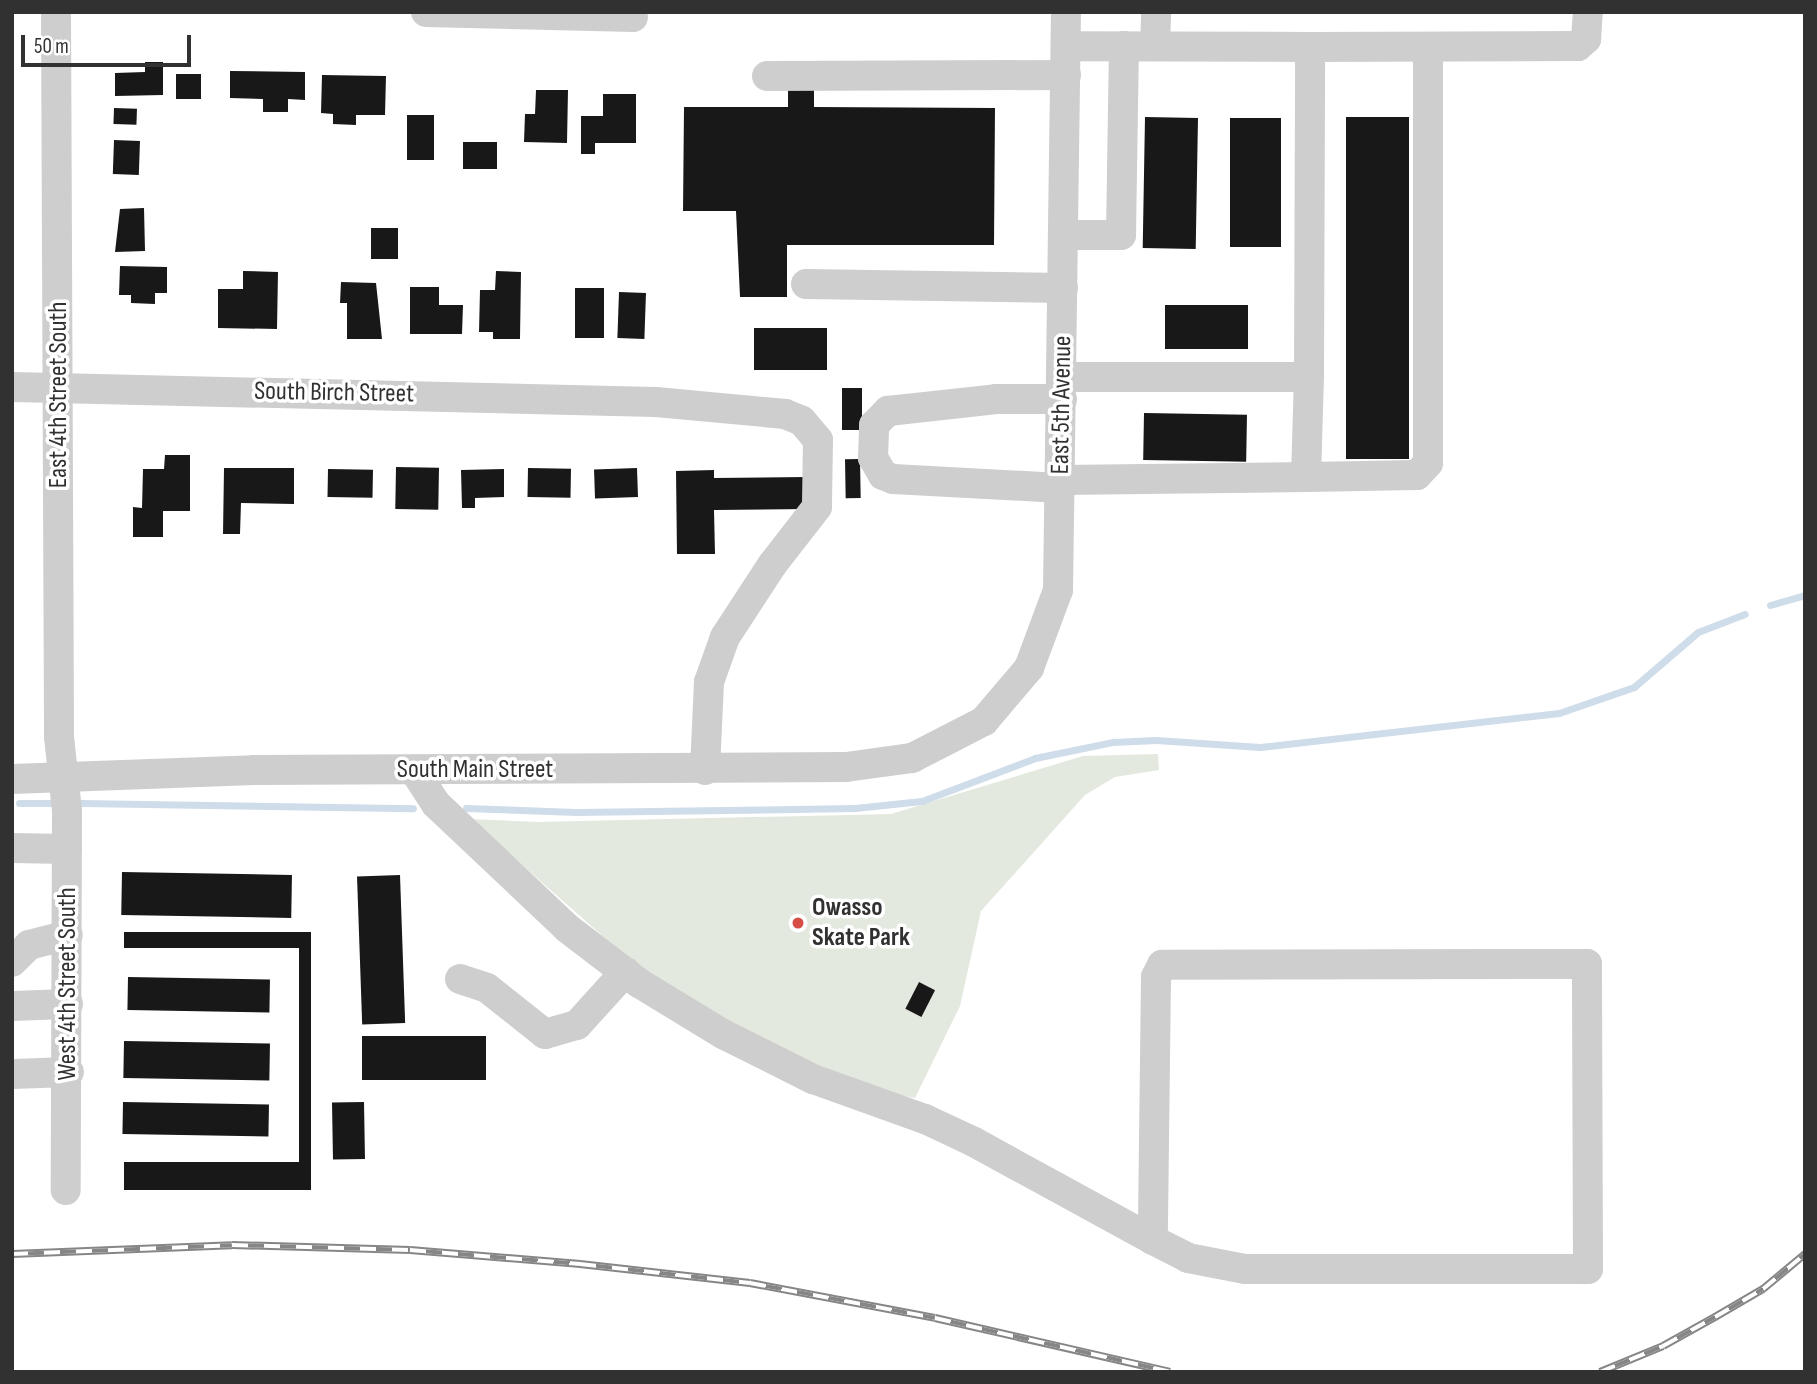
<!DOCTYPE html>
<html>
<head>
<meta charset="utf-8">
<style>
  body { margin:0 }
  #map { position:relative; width:1817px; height:1384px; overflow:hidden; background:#fff; font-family:"Sofia Sans Condensed",sans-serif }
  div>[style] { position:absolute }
  .green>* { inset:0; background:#e3e9de }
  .stream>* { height:7px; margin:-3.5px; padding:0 3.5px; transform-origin:3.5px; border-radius:3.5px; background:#cfdcea }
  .building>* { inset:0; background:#181818; transform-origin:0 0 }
  .minor>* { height:30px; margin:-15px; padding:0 15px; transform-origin:15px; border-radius:15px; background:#cecece }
  .rail>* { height:8px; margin-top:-4px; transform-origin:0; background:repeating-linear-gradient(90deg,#fff 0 16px,#868686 0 32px); box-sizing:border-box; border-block:2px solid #868686 }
  .dots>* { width:19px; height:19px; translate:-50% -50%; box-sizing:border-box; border:4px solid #fff; border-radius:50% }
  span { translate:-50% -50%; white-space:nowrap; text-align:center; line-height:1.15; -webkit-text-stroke:7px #fff; paint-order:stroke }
  .street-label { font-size:26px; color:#313131 }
  .poi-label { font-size:26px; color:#313131; font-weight:700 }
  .left { translate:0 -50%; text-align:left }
  .frame { position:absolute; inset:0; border:14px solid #313131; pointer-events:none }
  .scale { position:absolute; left:21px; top:35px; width:170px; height:32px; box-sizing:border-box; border:4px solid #313131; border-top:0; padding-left:9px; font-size:21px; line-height:24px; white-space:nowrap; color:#313131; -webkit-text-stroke:5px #fff; paint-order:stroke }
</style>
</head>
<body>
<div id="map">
  <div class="green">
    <i style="clip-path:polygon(1158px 754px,1159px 770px,1115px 777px,1085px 795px,981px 911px,960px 1006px,915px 1098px,877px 1091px,736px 1029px,648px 976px,470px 819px,537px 822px,891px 814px,1083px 756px)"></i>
  </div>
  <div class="stream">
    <i style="left:1770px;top:605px;width:36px;rotate:-16deg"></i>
    <i style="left:19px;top:803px;width:36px"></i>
    <i style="left:81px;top:803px;width:332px;rotate:0.9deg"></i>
    <i style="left:466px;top:808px;width:110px;rotate:2.1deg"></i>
    <i style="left:576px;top:812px;width:279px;rotate:-0.8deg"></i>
    <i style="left:855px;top:808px;width:67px;rotate:-6deg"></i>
    <i style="left:922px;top:801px;width:121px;rotate:-20.8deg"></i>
    <i style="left:1035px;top:758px;width:80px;rotate:-11.6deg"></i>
    <i style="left:1113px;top:742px;width:43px;rotate:-2.7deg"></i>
    <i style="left:1156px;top:740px;width:104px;rotate:3.9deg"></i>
    <i style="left:1260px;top:747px;width:301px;rotate:-6.5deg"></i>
    <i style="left:1559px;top:713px;width:79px;rotate:-19.1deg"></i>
    <i style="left:1634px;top:687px;width:84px;rotate:-40.7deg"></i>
    <i style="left:1698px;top:632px;width:50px;rotate:-21deg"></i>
  </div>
  <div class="building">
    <i style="clip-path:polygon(145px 62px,163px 62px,163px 95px,115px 96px,115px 73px,145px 72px)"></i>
    <i style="clip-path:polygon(230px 71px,305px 72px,305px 100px,288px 99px,288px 112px,263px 112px,263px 99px,230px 98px)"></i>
    <i style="left:201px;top:74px;width:25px;height:25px;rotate:90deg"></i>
    <i style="clip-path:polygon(322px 75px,386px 76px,385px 115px,356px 115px,356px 125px,333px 124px,333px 114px,321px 113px)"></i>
    <i style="clip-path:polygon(788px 88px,814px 88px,814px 107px,995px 108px,994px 245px,787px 245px,787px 297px,740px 297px,736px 211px,683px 211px,684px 107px,788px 107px)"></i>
    <i style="clip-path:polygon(536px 90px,568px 90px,567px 143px,524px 142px,525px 114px,535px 114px)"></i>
    <i style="clip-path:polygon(603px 94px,636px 94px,636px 143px,595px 143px,595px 154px,581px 154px,581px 116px,603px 116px)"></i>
    <i style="left:114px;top:108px;width:23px;height:16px;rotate:2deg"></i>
    <i style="left:407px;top:115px;width:27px;height:45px"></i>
    <i style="left:1145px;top:117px;width:53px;height:131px;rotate:1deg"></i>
    <i style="left:1346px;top:117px;width:63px;height:342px"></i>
    <i style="left:1230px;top:118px;width:51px;height:129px"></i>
    <i style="left:114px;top:140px;width:26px;height:34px;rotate:2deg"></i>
    <i style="left:463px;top:142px;width:34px;height:27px"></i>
    <i style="clip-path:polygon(144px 208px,145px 251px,115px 252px,120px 209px)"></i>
    <i style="left:371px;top:228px;width:27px;height:31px"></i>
    <i style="clip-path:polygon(120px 266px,167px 267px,167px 293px,155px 293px,155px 304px,131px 303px,131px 295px,119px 295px)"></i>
    <i style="clip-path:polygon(243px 271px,278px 272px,277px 329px,218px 328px,218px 289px,243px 289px)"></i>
    <i style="clip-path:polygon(496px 271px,521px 272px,520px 339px,493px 339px,493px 332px,479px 332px,480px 290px,495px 290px)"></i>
    <i style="clip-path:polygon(341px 282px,376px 283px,382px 339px,347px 339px,347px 303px,340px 303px)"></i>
    <i style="clip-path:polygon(410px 287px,439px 287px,439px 305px,463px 305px,462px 334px,410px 334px)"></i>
    <i style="left:575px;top:288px;width:29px;height:50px"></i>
    <i style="left:619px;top:292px;width:27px;height:46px;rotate:2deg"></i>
    <i style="left:1165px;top:305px;width:83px;height:44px"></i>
    <i style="left:754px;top:328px;width:73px;height:42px"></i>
    <i style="left:842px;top:388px;width:20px;height:42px"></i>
    <i style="left:1144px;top:413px;width:103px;height:47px;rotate:1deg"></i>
    <i style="clip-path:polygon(165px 455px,190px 455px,190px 511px,163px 511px,163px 537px,133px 537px,133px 507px,142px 508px,143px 469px,164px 469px)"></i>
    <i style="left:860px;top:459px;width:39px;height:15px;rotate:89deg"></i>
    <i style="left:396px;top:467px;width:43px;height:42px;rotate:1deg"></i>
    <i style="clip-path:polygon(224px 468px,294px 468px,294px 504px,241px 503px,240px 534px,223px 534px)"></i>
    <i style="left:528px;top:468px;width:43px;height:29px;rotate:1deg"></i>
    <i style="left:637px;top:468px;width:29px;height:43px;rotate:88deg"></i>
    <i style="left:328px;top:469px;width:45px;height:28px;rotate:1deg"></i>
    <i style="clip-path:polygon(504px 469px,504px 497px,475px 498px,475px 508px,462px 508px,461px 470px)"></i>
    <i style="clip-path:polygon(714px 470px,714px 478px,807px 477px,807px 509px,714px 510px,715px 554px,677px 554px,676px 471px)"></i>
    <i style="left:122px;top:872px;width:170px;height:43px;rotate:1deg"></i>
    <i style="left:400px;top:875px;width:148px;height:43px;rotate:88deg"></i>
    <i style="clip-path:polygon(124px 932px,311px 932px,311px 1190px,124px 1190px,124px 1162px,299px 1162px,299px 948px,124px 948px)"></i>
    <i style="left:128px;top:977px;width:142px;height:33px;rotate:1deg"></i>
    <i style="left:919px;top:982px;width:18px;height:30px;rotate:27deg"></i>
    <i style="left:486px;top:1036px;width:44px;height:124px;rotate:90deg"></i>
    <i style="left:124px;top:1041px;width:146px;height:37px;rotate:1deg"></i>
    <i style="left:123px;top:1102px;width:146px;height:32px;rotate:1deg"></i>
    <i style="left:364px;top:1102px;width:57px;height:32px;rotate:89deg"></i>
  </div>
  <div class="minor">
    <i style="left:56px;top:12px;width:725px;rotate:89.76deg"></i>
    <i style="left:59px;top:737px;width:74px;rotate:83.8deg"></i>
    <i style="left:67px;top:811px;width:379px;rotate:90.2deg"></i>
    <i style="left:426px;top:12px;width:207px;rotate:1.4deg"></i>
    <i style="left:1155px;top:46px;width:34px;rotate:-88deg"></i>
    <i style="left:1310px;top:47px;width:268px;rotate:-0.2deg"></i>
    <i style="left:1578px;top:46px;width:11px;rotate:-41deg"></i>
    <i style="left:1586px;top:39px;width:27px;rotate:-86deg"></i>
    <i style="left:767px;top:76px;width:299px;rotate:-0.2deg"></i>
    <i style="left:1064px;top:235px;width:57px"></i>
    <i style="left:1121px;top:235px;width:189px;rotate:-89.1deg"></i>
    <i style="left:806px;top:284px;width:257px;rotate:0.9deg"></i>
    <i style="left:1063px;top:377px;width:246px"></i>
    <i style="left:1309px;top:377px;width:330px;rotate:-89.8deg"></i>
    <i style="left:1310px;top:47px;width:244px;rotate:-179.8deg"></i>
    <i style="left:12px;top:387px;width:644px;rotate:1.33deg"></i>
    <i style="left:656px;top:402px;width:130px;rotate:5.3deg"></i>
    <i style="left:785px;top:414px;width:18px;rotate:22deg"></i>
    <i style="left:802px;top:421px;width:25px;rotate:50deg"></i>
    <i style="left:818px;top:440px;width:67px;rotate:90.9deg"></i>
    <i style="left:817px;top:507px;width:73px;rotate:127.8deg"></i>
    <i style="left:772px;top:565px;width:86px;rotate:123.1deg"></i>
    <i style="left:725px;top:637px;width:48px;rotate:109.6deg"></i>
    <i style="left:709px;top:682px;width:88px;rotate:92.6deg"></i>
    <i style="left:1306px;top:477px;width:111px;rotate:-1deg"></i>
    <i style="left:1417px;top:475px;width:16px;rotate:-47deg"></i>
    <i style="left:1428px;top:463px;width:416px;rotate:-90deg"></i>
    <i style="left:1061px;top:480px;width:245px;rotate:-0.7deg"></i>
    <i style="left:1306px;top:477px;width:100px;rotate:-88.3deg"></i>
    <i style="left:1061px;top:488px;width:168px;rotate:-176.9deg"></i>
    <i style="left:893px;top:479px;width:11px;rotate:-158deg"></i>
    <i style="left:883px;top:475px;width:20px;rotate:-120deg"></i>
    <i style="left:873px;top:458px;width:33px;rotate:-88deg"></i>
    <i style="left:874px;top:425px;width:20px;rotate:-45deg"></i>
    <i style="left:888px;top:411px;width:109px;rotate:-6.3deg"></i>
    <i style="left:996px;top:399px;width:66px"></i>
    <i style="left:414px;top:770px;width:40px;rotate:57.1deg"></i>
    <i style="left:436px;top:804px;width:180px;rotate:43.4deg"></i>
    <i style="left:567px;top:928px;width:91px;rotate:37.4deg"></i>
    <i style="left:639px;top:983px;width:98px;rotate:31.3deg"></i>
    <i style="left:723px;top:1034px;width:101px;rotate:26.6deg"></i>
    <i style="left:813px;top:1079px;width:119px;rotate:19.7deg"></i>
    <i style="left:925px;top:1119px;width:54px;rotate:25.1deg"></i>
    <i style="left:974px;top:1142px;width:204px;rotate:28.7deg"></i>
    <i style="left:1153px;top:1240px;width:39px;rotate:27deg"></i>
    <i style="left:1188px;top:1258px;width:58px;rotate:10.9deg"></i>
    <i style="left:1245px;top:1269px;width:343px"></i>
    <i style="left:1588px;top:1269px;width:305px;rotate:-90.2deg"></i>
    <i style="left:1587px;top:964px;width:425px;rotate:179.9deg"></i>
    <i style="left:1162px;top:965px;width:13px;rotate:117deg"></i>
    <i style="left:1156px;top:977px;width:263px;rotate:90.7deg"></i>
    <i style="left:12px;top:779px;width:242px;rotate:-2.1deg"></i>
    <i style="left:254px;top:770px;width:592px;rotate:-0.29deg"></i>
    <i style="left:846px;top:767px;width:67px;rotate:-7.8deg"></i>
    <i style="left:912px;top:758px;width:81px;rotate:-27.2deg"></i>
    <i style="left:984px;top:721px;width:70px;rotate:-49.7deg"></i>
    <i style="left:1029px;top:668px;width:83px;rotate:-69.6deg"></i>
    <i style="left:1058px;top:590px;width:578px;rotate:-89.21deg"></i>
    <i style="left:12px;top:848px;width:55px;rotate:1deg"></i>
    <i style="left:12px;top:962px;width:24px;rotate:-45deg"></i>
    <i style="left:29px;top:945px;width:40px;rotate:-14.4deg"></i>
    <i style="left:460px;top:979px;width:28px;rotate:18deg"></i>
    <i style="left:487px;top:988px;width:74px;rotate:38.4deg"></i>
    <i style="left:545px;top:1034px;width:33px;rotate:-16deg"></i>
    <i style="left:577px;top:1025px;width:72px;rotate:-47.8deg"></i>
    <i style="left:12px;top:1006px;width:56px;rotate:-2deg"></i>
    <i style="left:12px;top:1074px;width:57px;rotate:-2deg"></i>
  </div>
  <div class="rail">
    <i style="left:12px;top:1254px;width:220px;rotate:-2.3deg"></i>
    <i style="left:232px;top:1245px;width:178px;rotate:1.6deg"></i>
    <i style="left:410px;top:1250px;width:171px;rotate:4.7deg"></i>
    <i style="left:580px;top:1264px;width:171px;rotate:6.4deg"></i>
    <i style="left:750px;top:1283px;width:188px;rotate:10.7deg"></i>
    <i style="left:935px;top:1318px;width:241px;rotate:12.9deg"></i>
    <i style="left:1600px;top:1372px;width:68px;rotate:-22.4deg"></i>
    <i style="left:1663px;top:1346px;width:60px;rotate:-29.1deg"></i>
    <i style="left:1715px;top:1317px;width:56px;rotate:-30.3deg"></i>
    <i style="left:1763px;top:1289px;width:55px;rotate:-39.8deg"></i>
  </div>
  <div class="dots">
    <i style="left:798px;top:923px;background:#d64d45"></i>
  </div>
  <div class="street-label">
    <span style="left:334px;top:393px;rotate:1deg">South Birch Street</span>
    <span style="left:59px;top:395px;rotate:-90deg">East 4th Street South</span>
    <span style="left:1062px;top:405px;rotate:-89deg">East 5th Avenue</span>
    <span style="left:475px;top:770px">South Main Street</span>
    <span style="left:68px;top:984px;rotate:-90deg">West 4th Street South</span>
  </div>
  <div class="poi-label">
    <span class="left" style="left:812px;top:923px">Owasso<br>Skate Park</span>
  </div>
  <div class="frame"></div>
  <div class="scale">50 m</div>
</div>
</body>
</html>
